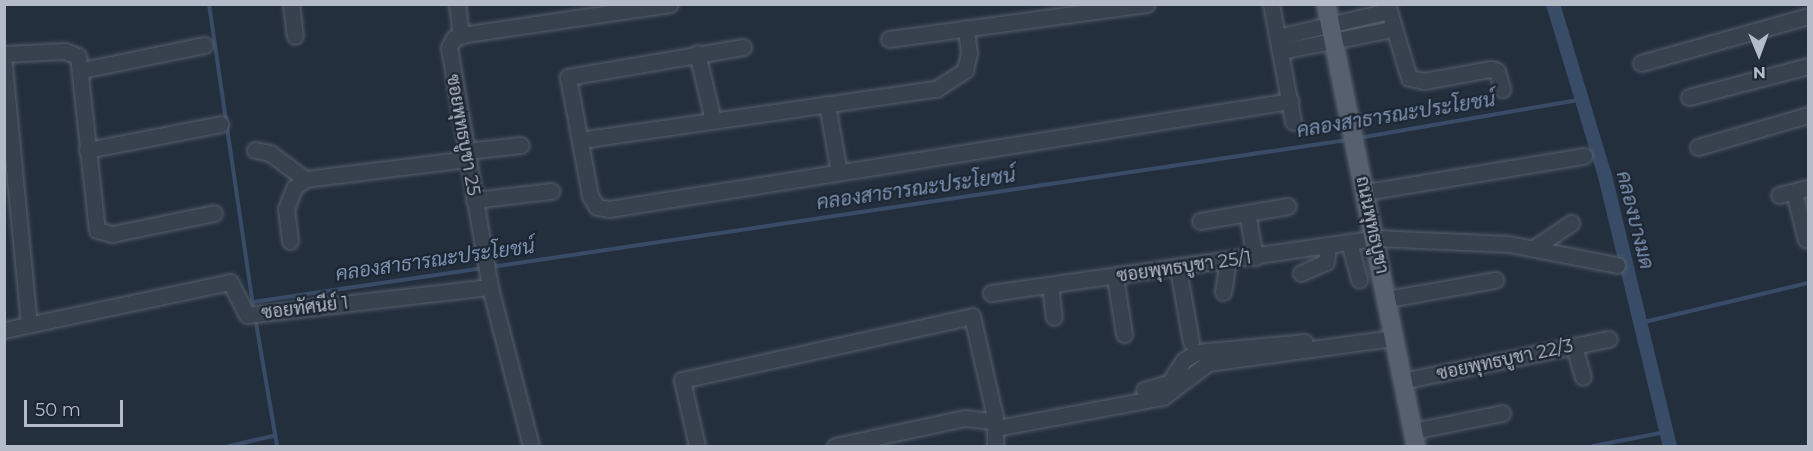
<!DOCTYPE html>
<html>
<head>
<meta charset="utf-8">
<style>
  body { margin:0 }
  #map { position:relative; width:1813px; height:451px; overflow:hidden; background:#242f3e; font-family:Montserrat,Sarabun,sans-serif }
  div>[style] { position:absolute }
  .stream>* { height:4px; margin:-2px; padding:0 2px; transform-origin:2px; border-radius:2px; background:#394c67 }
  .canal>* { height:14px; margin:-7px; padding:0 7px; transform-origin:7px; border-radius:7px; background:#394c67 }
  .roads { filter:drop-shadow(0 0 2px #565f6c) drop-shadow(0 0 2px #565f6c) }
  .minor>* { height:15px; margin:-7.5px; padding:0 7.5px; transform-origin:7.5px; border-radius:7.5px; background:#38414e }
  .major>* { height:18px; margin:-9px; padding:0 9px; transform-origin:9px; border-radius:9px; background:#56606e }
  span { translate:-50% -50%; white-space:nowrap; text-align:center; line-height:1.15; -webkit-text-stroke:4.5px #1d2633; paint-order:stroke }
  .street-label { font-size:18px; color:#b4bcc9 }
  .water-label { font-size:20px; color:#7c92b1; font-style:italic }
  .frame { position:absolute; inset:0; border:6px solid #b4bcc9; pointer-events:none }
  .north { position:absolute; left:1729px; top:24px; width:60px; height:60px; -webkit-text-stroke:4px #1d2633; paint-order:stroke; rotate:179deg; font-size:16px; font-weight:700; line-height:24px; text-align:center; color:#b4bcc9 }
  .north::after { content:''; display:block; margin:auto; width:21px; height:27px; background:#b4bcc9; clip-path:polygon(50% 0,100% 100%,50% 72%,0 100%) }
  .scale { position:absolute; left:24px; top:400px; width:99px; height:27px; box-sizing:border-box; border:3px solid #b4bcc9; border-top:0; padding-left:8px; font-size:18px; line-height:21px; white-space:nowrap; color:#b4bcc9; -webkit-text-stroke:4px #1d2633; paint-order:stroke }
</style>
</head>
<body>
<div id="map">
  <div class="stream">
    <i style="left:209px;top:4px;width:303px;rotate:81.7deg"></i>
    <i style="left:1358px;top:138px;width:228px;rotate:-9.8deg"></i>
    <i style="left:491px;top:267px;width:865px;rotate:-8.44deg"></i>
    <i style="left:253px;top:302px;width:233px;rotate:-8.4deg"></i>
    <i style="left:255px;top:317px;width:131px;rotate:80.3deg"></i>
    <i style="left:1640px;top:323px;width:173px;rotate:-13.4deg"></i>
    <i style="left:229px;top:446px;width:45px;rotate:-12.8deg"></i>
    <i style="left:1593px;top:446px;width:74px;rotate:-10.9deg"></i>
  </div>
  <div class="canal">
    <i style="left:1553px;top:4px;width:180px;rotate:73.2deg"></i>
    <i style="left:1605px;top:176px;width:278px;rotate:76.5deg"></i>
  </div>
  <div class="roads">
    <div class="minor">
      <i style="left:291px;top:4px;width:32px;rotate:83deg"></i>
      <i style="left:457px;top:4px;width:32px;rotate:83deg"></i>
      <i style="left:1271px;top:4px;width:120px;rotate:79.4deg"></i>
      <i style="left:1387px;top:4px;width:77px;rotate:73.4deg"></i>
      <i style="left:1409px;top:78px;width:15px;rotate:11deg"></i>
      <i style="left:1424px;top:81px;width:68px;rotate:-10.2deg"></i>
      <i style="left:1491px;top:69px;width:6px;rotate:18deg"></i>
      <i style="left:1497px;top:71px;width:19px;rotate:74deg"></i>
      <i style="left:1278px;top:37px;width:113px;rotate:-13.3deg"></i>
      <i style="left:889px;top:39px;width:260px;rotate:-7.7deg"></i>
      <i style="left:743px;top:47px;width:178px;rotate:170.3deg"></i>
      <i style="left:568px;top:77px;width:121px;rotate:79.5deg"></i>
      <i style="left:590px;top:196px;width:13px;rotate:58deg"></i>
      <i style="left:597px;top:207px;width:12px;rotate:9deg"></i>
      <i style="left:609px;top:209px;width:690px;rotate:-9.01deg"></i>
      <i style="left:1281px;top:51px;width:113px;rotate:-11.2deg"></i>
      <i style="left:697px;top:53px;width:69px;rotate:76.6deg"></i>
      <i style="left:4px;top:54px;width:61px;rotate:-2.8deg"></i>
      <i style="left:65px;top:51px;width:14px;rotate:21deg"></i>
      <i style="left:78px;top:56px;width:175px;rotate:83.8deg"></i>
      <i style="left:97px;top:230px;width:16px;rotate:15deg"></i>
      <i style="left:112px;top:234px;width:104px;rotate:-11.6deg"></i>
      <i style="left:1641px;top:63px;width:173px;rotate:-15.7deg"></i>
      <i style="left:4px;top:65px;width:260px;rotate:84.5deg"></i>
      <i style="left:82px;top:70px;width:125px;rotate:-11.6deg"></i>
      <i style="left:1689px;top:97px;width:123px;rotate:-14.6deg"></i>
      <i style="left:827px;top:104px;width:69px;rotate:80deg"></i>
      <i style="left:580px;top:140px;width:360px;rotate:-8.2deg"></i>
      <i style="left:936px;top:89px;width:35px;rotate:-33deg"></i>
      <i style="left:965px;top:70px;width:17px;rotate:-77deg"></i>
      <i style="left:969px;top:53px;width:25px;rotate:-97deg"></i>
      <i style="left:1698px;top:147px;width:115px;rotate:-16.2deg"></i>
      <i style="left:87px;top:150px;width:136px;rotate:-11deg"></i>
      <i style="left:255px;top:150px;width:15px;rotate:11deg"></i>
      <i style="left:270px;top:153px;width:44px;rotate:36.6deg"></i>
      <i style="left:305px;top:179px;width:163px;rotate:-7deg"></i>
      <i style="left:466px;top:151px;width:55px;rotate:-6.2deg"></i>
      <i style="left:1366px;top:192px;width:221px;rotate:-9.4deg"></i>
      <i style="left:1794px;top:192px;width:49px;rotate:76deg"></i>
      <i style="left:1779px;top:195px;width:30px;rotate:-14deg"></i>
      <i style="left:474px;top:200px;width:78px;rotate:-6.7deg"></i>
      <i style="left:1247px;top:213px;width:45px;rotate:79.7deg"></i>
      <i style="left:1200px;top:221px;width:89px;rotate:-9.7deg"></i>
      <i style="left:290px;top:241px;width:32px;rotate:-97deg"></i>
      <i style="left:286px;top:209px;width:22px;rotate:-69deg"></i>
      <i style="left:294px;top:188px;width:14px;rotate:-39deg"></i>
      <i style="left:1349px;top:242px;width:39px;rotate:75deg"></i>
      <i style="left:1534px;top:248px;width:45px;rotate:-34deg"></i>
      <i style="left:1178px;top:269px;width:74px;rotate:79.9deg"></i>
      <i style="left:1301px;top:273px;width:27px;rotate:-24deg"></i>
      <i style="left:1326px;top:262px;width:17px;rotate:-83deg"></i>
      <i style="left:1115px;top:277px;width:58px;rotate:81deg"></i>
      <i style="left:1050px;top:286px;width:31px;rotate:83deg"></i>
      <i style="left:1223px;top:292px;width:30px;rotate:-81deg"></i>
      <i style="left:991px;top:293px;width:389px;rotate:-8.1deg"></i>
      <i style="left:1376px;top:238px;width:133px;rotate:2.6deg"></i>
      <i style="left:1509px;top:244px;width:110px;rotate:11deg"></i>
      <i style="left:1387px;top:299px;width:110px;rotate:-10deg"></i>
      <i style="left:4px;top:330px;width:231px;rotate:-12deg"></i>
      <i style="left:230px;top:282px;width:37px;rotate:63deg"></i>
      <i style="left:247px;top:315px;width:245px;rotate:-6.6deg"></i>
      <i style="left:1574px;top:346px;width:32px;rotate:74deg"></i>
      <i style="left:1402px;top:381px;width:211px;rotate:-11.5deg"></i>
      <i style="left:1144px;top:390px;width:26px;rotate:-16deg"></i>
      <i style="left:1169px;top:383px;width:27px;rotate:-57deg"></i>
      <i style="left:1184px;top:360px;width:15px;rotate:-32deg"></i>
      <i style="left:1197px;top:352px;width:108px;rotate:-5.3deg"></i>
      <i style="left:1002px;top:427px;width:164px;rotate:-10.6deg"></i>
      <i style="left:1163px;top:397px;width:56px;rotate:-37.1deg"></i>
      <i style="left:1208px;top:363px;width:188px;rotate:-7.7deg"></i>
      <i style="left:1413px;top:431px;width:91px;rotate:-11.4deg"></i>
      <i style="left:531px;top:446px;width:164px;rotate:-104.5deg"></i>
      <i style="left:490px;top:287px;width:243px;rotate:-99.7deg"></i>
      <i style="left:449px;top:47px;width:10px;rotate:-61deg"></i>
      <i style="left:454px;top:38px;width:14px;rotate:-17deg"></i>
      <i style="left:467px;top:34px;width:205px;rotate:-8.4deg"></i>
      <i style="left:697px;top:446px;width:68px;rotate:-102.8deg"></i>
      <i style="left:682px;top:380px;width:297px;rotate:-12.4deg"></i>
      <i style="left:972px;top:316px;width:104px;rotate:77.2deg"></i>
      <i style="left:835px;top:446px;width:133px;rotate:-12.2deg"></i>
      <i style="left:965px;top:418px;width:24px;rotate:7deg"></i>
      <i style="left:995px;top:446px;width:15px;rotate:-90deg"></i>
    </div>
    <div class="major">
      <i style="left:1326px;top:4px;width:451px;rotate:78.5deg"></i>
    </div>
  </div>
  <div class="street-label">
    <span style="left:463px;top:135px;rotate:80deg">ซอยพุทธบูชา 25</span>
    <span style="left:1372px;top:225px;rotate:78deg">ถนนพุทธบูชา</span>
    <span style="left:1184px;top:267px;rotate:-8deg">ซอยพุทธบูชา 25/1</span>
    <span style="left:305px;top:308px;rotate:-7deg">ซอยทัศนีย์ 1</span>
    <span style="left:1505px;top:360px;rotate:-12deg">ซอยพุทธบูชา 22/3</span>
  </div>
  <div class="water-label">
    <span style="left:1396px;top:115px;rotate:-9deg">คลองสาธารณะประโยชน์</span>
    <span style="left:916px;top:189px;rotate:-8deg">คลองสาธารณะประโยชน์</span>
    <span style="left:1635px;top:220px;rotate:76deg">คลองบางมด</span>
    <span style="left:435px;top:260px;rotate:-8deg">คลองสาธารณะประโยชน์</span>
  </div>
  <div class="frame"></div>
  <div class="north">N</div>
  <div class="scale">50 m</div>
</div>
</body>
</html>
